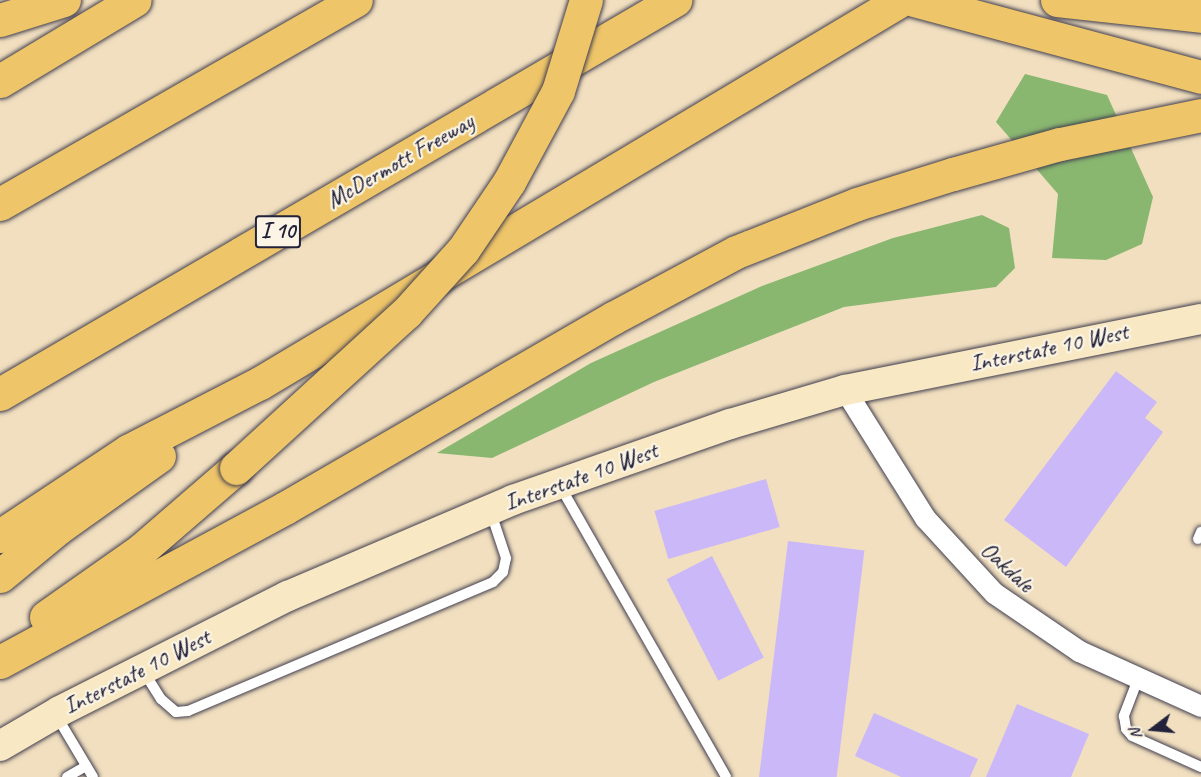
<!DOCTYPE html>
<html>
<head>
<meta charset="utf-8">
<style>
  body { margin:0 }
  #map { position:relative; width:1201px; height:777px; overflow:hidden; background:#f1dfbf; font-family:Caveat,sans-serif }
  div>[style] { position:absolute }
  .forest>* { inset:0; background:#89b770 }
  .building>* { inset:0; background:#cbb8f8; transform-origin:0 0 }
  .roads { filter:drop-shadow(0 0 2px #413e4f) drop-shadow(0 0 2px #413e4f) }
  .lane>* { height:10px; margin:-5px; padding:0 5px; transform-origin:5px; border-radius:5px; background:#fff }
  .street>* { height:21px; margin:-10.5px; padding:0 10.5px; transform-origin:10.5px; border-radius:10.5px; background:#fff }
  .secondary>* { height:30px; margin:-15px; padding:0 15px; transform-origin:15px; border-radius:15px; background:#f8e8c3 }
  .highway>* { height:33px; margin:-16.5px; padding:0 16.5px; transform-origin:16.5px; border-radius:16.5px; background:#eec569 }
  .bridges { filter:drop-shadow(0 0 2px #413e4f) drop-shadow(0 0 2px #413e4f) }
  .highway-bridge>* { height:33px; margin:-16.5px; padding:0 16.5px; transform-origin:16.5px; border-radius:16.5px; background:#eec569 }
  span { translate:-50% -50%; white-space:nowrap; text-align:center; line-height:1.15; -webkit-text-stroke:4.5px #fcf5e5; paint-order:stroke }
  .shield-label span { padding:2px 4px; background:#fcf5e5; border:2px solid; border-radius:4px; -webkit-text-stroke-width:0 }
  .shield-label { font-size:22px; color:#22223b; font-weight:700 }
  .street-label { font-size:24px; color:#22223b }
  .north { position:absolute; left:1123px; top:699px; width:60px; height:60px; -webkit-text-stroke:4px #fcf5e5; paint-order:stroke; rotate:254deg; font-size:16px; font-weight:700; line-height:24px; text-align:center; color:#22223b }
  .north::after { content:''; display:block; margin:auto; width:21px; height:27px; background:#22223b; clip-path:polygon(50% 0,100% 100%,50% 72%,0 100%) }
</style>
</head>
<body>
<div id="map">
  <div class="forest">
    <i style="clip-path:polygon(1025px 74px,1107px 95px,1153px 197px,1142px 244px,1106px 260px,1052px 258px,1058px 194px,996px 122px)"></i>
    <i style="clip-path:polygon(982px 215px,1009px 228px,1015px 268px,996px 287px,844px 307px,654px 382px,492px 458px,437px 453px,591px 363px,762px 286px,893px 238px)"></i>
  </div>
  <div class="building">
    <i style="clip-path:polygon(1116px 371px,1157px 402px,1145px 418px,1163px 432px,1066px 567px,1004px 520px)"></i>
    <i style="left:766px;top:479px;width:50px;height:116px;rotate:74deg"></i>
    <i style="left:788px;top:541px;width:77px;height:238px;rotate:7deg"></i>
    <i style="left:712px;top:556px;width:114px;height:51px;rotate:63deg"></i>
    <i style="clip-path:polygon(1017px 704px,1089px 734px,1071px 777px,986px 777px)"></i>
    <i style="clip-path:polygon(874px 713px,978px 759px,970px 777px,901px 777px,855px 756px)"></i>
  </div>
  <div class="roads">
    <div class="lane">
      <i style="left:559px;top:484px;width:337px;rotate:60.3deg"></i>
      <i style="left:1198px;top:539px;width:8px;rotate:-67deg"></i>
      <i style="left:144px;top:672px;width:32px;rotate:58deg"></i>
      <i style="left:161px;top:699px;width:20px;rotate:41deg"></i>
      <i style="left:176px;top:712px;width:12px;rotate:-5deg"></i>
      <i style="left:188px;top:711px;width:331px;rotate:-22.9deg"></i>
      <i style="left:493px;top:582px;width:14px;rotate:-45deg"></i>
      <i style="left:503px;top:572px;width:14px;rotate:-78deg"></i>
      <i style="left:506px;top:558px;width:51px;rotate:-108.4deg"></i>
      <i style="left:1138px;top:679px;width:40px;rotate:111deg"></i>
      <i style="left:1124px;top:716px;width:13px;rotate:81deg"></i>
      <i style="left:1126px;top:729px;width:9px;rotate:49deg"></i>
      <i style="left:1132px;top:736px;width:76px;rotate:24.2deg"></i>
      <i style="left:56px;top:715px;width:72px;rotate:59.2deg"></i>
      <i style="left:67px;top:777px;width:22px;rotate:-30deg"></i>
    </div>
    <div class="street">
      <i style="left:845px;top:390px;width:151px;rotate:58deg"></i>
      <i style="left:925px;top:518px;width:102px;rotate:47.4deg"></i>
      <i style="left:994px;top:593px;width:103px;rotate:34.3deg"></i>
      <i style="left:1079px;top:651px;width:134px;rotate:24.3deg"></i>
    </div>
    <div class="secondary">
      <i style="left:0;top:746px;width:69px;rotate:-30.3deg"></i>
      <i style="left:60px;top:711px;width:255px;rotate:-26.8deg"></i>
      <i style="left:288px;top:596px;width:245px;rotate:-23.1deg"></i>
      <i style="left:513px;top:500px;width:230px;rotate:-19.3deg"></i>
      <i style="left:730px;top:424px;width:120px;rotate:-16.5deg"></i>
      <i style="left:845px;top:390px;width:363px;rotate:-11.3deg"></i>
    </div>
    <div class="highway">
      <i style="left:914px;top:0;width:297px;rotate:15deg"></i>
      <i style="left:1057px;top:0;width:145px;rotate:6.3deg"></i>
      <i style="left:0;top:20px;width:67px;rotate:-17.4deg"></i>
      <i style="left:0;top:81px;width:157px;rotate:-31deg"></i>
      <i style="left:0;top:204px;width:410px;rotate:-29.8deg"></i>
      <i style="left:0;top:394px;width:782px;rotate:-30.27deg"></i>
      <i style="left:0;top:536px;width:154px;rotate:-33.6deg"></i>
      <i style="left:128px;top:451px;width:148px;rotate:-27.3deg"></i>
      <i style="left:260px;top:383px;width:747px;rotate:-30.86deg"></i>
      <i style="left:0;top:576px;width:75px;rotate:-39.6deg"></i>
      <i style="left:58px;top:528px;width:124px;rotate:-35.5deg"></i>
      <i style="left:46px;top:617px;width:116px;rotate:-35.2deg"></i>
      <i style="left:141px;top:550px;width:125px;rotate:-40.8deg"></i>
      <i style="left:0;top:662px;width:324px;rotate:-28.4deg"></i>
      <i style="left:285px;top:508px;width:379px;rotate:-30.1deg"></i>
      <i style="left:613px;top:318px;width:140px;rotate:-28.2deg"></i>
      <i style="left:736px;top:252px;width:130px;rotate:-21.6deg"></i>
      <i style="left:857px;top:204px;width:101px;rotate:-17.4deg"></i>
      <i style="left:953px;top:174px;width:111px;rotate:-15.7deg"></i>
      <i style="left:1060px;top:144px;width:144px;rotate:-11.6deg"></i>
    </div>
  </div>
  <div class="bridges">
    <div class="highway-bridge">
      <i style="left:236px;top:468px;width:230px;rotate:-42.4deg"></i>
      <i style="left:406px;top:313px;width:85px;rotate:-47.9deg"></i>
      <i style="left:463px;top:250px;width:82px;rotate:-55.9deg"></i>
      <i style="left:509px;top:182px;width:103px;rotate:-61.7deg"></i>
      <i style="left:558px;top:91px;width:95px;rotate:-72.9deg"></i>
    </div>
  </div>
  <div class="shield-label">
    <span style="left:278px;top:232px">I 10</span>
  </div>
  <div class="street-label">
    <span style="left:400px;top:161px;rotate:-30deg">McDermott Freeway</span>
    <span style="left:1049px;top:348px;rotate:-12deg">Interstate 10 West</span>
    <span style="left:581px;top:477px;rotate:-20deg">Interstate 10 West</span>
    <span style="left:1007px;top:567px;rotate:42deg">Oakdale</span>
    <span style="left:137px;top:672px;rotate:-27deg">Interstate 10 West</span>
  </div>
  <div class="north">N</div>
</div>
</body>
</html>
